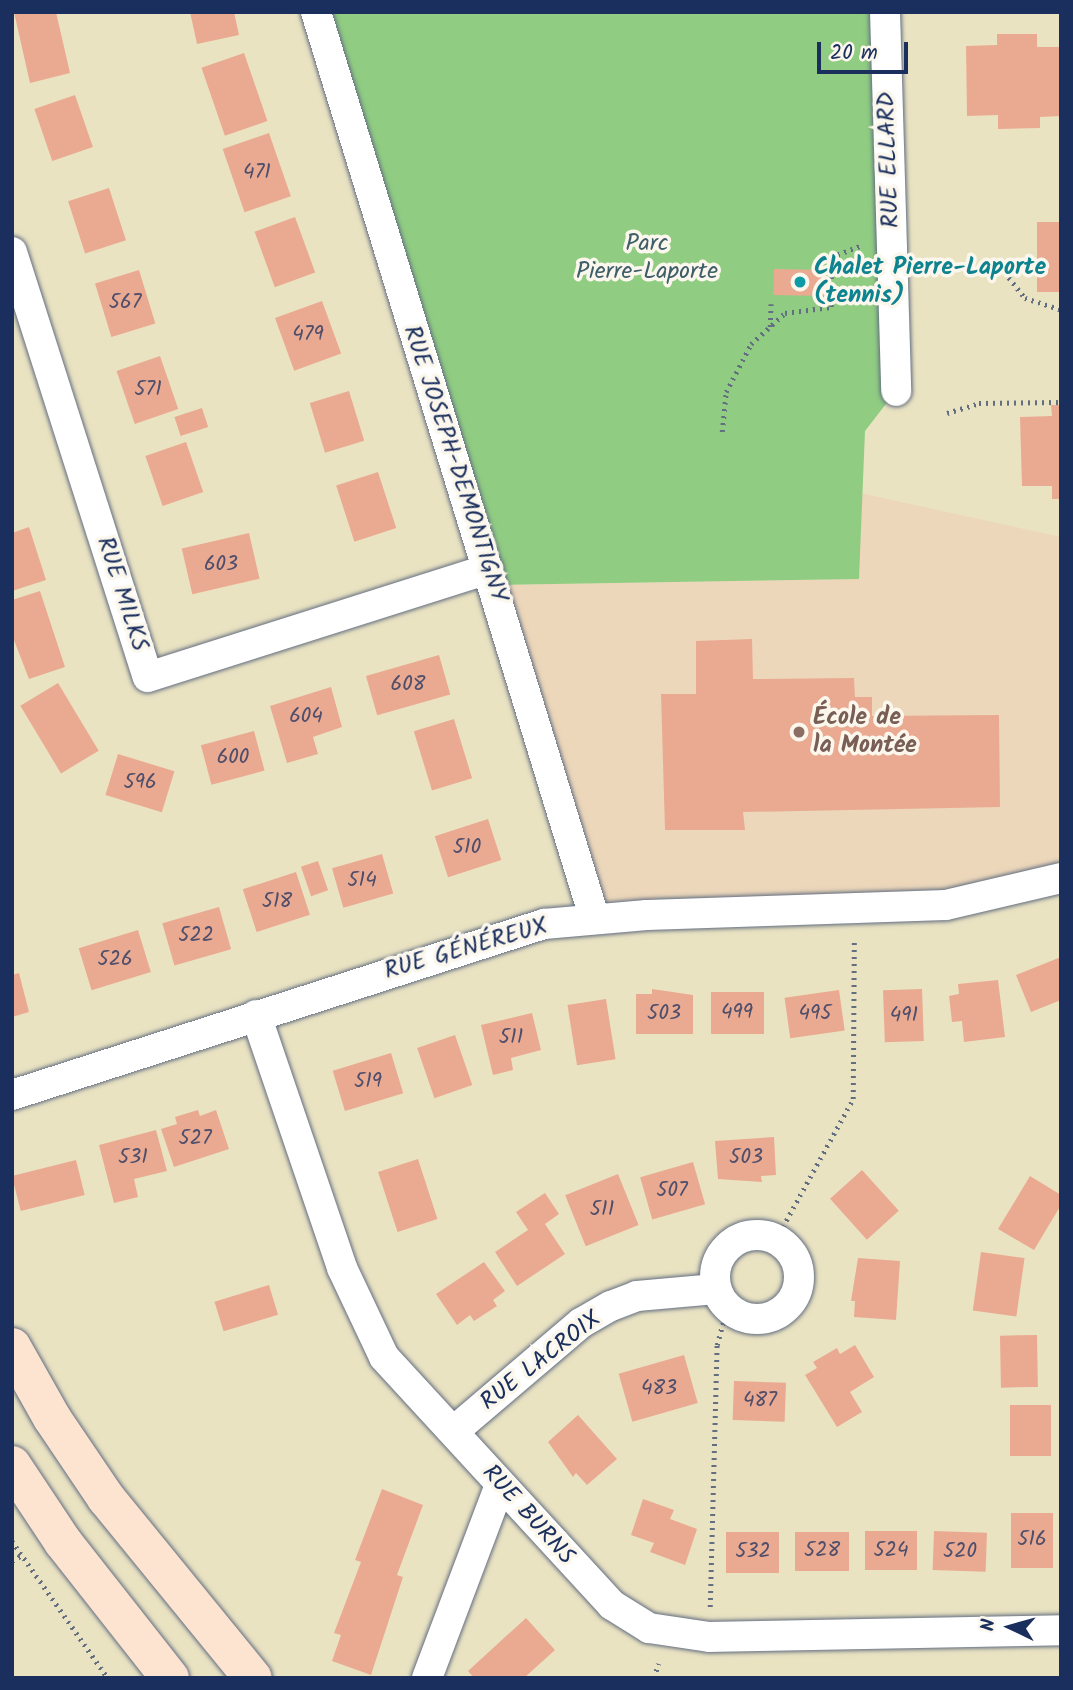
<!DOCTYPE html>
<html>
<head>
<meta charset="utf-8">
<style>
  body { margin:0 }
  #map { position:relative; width:1073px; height:1690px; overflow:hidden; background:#eae3c2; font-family:Kalam,sans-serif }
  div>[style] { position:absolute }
  .built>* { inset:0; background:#ecd7ba }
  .green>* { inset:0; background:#90cd82 }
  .building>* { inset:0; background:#eaaa91; transform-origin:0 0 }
  .path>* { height:4.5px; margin-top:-2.25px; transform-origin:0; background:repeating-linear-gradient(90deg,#636e81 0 2px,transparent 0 7px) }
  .roads { filter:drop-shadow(0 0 2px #636e81) drop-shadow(0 0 2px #636e81) }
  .street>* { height:30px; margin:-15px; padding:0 15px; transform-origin:15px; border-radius:15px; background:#fff }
  .street>.ring { margin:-15px; padding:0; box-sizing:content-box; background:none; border:30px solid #fff; border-radius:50% }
  .secondary>* { height:38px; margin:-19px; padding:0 19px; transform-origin:19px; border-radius:19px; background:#fde4d0 }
  .dots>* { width:19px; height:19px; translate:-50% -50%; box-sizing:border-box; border:4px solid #fbf7ec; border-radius:50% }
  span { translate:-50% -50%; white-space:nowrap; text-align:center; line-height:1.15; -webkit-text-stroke:7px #fbf7ec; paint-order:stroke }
  .number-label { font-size:21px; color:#4f4e6b }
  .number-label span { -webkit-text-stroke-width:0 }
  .street-label { font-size:24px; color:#1b2f5e }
  .park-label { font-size:24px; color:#3e5e69 }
  .culture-label { font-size:24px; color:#0d838f; font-weight:700 }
  .left { translate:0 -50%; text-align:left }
  .education-label { font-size:24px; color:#785e54; font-weight:700 }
  .frame { position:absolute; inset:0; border:14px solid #1b2f5e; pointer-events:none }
  .north { position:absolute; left:975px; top:1592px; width:70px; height:70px; -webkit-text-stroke:5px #fbf7ec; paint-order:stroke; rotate:275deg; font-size:19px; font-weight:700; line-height:28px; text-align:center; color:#1b2f5e }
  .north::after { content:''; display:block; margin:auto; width:24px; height:32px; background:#1b2f5e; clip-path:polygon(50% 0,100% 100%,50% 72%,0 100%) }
  .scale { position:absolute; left:817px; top:42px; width:91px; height:32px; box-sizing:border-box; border:4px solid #1b2f5e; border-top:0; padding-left:9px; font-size:21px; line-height:24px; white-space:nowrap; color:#1b2f5e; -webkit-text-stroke:5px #fbf7ec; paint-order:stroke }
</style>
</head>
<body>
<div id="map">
  <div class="built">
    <i style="clip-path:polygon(860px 493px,1061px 537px,1061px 878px,1028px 888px,594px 917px,494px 585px,859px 579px)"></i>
  </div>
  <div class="green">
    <i style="clip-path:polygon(316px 12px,885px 12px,896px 391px,865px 431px,859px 579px,494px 585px)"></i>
  </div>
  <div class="building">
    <i style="clip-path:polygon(14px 12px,56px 12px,70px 73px,30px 83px)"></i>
    <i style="clip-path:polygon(190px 12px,234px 12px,239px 35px,197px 44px)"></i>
    <i style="clip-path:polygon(997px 34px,1037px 34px,1037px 47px,1061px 47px,1061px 116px,1040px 117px,1040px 128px,998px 129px,998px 115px,967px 116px,966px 46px,997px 45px)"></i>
    <i style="left:244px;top:53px;width:72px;height:45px;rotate:71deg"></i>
    <i style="left:75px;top:95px;width:55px;height:43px;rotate:71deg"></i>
    <i style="left:269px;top:133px;width:67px;height:49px;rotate:71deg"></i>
    <i style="left:109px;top:188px;width:55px;height:43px;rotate:72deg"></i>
    <i style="left:295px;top:217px;width:59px;height:43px;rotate:70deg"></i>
    <i style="left:1037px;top:222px;width:24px;height:70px"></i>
    <i style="left:774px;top:269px;width:52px;height:26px;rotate:1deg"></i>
    <i style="left:139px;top:270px;width:56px;height:46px;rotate:73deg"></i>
    <i style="left:322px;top:301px;width:56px;height:50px;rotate:70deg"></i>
    <i style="left:160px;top:356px;width:56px;height:46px;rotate:71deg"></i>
    <i style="left:349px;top:391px;width:52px;height:41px;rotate:73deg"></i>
    <i style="clip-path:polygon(1051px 405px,1061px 405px,1061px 499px,1052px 499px,1052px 486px,1022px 486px,1020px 417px,1052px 416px)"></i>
    <i style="left:202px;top:408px;width:20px;height:29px;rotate:72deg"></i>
    <i style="left:186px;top:442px;width:53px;height:43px;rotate:71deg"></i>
    <i style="left:378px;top:472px;width:59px;height:44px;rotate:72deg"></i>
    <i style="clip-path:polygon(29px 527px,46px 580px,12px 591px,12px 533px)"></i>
    <i style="left:249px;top:533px;width:47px;height:69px;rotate:77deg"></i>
    <i style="clip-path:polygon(40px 591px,65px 667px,29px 679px,12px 635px,12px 600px)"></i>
    <i style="clip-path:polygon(752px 639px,753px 679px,854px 678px,855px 697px,872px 697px,872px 716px,999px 715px,1000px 807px,743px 812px,745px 830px,665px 830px,661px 694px,696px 694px,696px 641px)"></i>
    <i style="left:439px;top:655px;width:41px;height:76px;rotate:74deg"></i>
    <i style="left:58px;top:683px;width:79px;height:44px;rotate:59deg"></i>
    <i style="clip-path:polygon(331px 687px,342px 727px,313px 737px,318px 754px,287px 763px,270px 706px)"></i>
    <i style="left:454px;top:719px;width:62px;height:42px;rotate:73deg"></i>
    <i style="left:254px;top:731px;width:41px;height:55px;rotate:75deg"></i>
    <i style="left:118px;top:754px;width:59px;height:43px;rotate:17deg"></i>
    <i style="left:488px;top:819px;width:43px;height:56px;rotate:72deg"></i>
    <i style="left:382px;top:854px;width:41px;height:52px;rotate:74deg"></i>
    <i style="left:318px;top:861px;width:31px;height:18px;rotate:71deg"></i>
    <i style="left:296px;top:872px;width:45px;height:56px;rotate:72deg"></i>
    <i style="left:219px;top:907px;width:44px;height:59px;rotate:74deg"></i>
    <i style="left:138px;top:930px;width:44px;height:62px;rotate:73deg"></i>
    <i style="clip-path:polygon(1061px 957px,1061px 1000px,1031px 1012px,1016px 975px)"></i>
    <i style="clip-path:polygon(19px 973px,29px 1012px,12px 1017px,12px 975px)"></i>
    <i style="clip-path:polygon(998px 980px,1005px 1037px,964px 1042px,962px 1021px,952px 1022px,949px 996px,959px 994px,958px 984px)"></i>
    <i style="clip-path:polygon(652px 989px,693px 995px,693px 1034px,636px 1034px,636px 994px,652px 994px)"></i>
    <i style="left:922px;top:989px;width:52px;height:39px;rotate:88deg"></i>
    <i style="left:839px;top:990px;width:41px;height:55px;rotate:82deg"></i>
    <i style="left:711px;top:992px;width:53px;height:42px"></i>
    <i style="left:606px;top:999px;width:61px;height:39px;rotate:81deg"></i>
    <i style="clip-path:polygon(532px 1013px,541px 1050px,511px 1058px,513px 1070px,493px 1075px,481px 1025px)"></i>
    <i style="left:455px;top:1035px;width:53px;height:40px;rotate:71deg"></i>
    <i style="left:391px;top:1053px;width:42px;height:61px;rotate:73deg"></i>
    <i style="clip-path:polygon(198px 1110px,200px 1116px,216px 1110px,229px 1149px,174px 1167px,161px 1129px,177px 1124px,175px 1117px)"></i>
    <i style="clip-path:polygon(156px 1130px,167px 1171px,134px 1179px,138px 1197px,114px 1203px,99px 1145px)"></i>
    <i style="clip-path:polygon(774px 1137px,776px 1175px,761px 1176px,762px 1182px,718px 1179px,715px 1141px)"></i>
    <i style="left:418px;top:1159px;width:63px;height:42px;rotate:72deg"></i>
    <i style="left:76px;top:1160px;width:36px;height:66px;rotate:76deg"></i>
    <i style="left:693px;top:1162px;width:44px;height:55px;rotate:74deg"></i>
    <i style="left:862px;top:1170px;width:55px;height:43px;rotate:48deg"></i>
    <i style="left:618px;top:1174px;width:55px;height:57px;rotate:68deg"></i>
    <i style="clip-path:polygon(1030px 1176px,1061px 1195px,1061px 1205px,1034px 1250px,998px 1229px)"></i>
    <i style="clip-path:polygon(545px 1193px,559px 1214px,545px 1224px,565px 1254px,517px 1286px,495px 1252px,528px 1230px,516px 1212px)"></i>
    <i style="left:981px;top:1252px;width:44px;height:59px;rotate:8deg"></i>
    <i style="clip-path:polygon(858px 1258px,900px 1261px,896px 1320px,854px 1317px,855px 1301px,851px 1301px)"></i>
    <i style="clip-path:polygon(484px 1262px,505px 1291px,493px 1300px,497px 1306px,474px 1321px,470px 1315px,457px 1325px,436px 1294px)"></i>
    <i style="left:269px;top:1285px;width:31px;height:57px;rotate:73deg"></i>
    <i style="left:1037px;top:1335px;width:52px;height:37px;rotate:89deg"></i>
    <i style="clip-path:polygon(855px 1345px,874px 1377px,850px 1392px,862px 1412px,837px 1427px,805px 1375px,817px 1368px,813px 1362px,837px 1348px,840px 1354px)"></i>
    <i style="left:684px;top:1355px;width:50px;height:68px;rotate:74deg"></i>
    <i style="left:734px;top:1381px;width:52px;height:39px;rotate:2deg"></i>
    <i style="left:1010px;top:1405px;width:41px;height:51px"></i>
    <i style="clip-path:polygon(578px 1415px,617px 1459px,587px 1485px,576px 1473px,573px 1477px,548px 1442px)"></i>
    <i style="clip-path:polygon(382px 1489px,423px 1505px,397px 1575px,403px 1577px,371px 1675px,332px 1661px,341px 1635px,334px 1633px,361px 1562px,355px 1560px)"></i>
    <i style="clip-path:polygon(643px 1499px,674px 1510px,670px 1519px,697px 1529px,685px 1565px,650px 1552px,654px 1543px,631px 1535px)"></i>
    <i style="left:1011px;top:1513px;width:42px;height:55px"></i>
    <i style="left:917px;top:1531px;width:39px;height:52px;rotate:90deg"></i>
    <i style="left:934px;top:1531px;width:53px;height:39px;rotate:2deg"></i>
    <i style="left:726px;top:1532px;width:53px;height:41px"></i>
    <i style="left:795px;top:1532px;width:54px;height:39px"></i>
    <i style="clip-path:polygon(526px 1618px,555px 1650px,524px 1678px,474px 1678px,468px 1671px)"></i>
  </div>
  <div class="path">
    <i style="left:996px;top:261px;width:47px;rotate:51.9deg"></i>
    <i style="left:1025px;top:298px;width:38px;rotate:18deg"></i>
    <i style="left:770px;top:327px;width:23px;rotate:-88deg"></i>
    <i style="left:947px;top:413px;width:34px;rotate:-17deg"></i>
    <i style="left:979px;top:403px;width:82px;rotate:-0.7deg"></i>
    <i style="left:722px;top:432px;width:40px;rotate:-84.3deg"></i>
    <i style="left:726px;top:392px;width:54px;rotate:-62.5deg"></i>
    <i style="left:751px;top:344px;width:46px;rotate:-42.4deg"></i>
    <i style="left:785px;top:313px;width:46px;rotate:-7.4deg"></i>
    <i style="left:831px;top:307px;width:50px;rotate:-90deg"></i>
    <i style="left:831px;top:257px;width:34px;rotate:-21deg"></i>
    <i style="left:776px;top:1239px;width:160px;rotate:-61.2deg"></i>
    <i style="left:853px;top:1099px;width:161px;rotate:-89.6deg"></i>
    <i style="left:12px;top:1541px;width:167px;rotate:55deg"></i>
    <i style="left:12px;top:1561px;width:12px;rotate:-31deg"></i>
    <i style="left:710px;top:1607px;width:262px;rotate:-88.5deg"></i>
    <i style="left:717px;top:1345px;width:31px;rotate:-75deg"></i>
    <i style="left:654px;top:1678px;width:15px;rotate:-74deg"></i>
  </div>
  <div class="roads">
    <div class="street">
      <i style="left:316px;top:12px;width:947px;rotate:72.92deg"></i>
      <i style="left:885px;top:12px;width:379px;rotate:88.3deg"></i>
      <i style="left:12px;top:252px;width:446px;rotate:72.3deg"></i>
      <i style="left:148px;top:677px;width:357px;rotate:-17.6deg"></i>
      <i style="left:256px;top:1015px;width:267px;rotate:71.2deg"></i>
      <i style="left:342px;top:1268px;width:98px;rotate:64.7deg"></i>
      <i style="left:384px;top:1357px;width:337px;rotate:47.4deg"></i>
      <i style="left:612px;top:1605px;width:44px;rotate:31.9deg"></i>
      <i style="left:649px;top:1628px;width:61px;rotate:8.5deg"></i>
      <i style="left:709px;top:1637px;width:352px;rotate:-1.1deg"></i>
      <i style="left:12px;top:1095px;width:559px;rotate:-17.82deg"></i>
      <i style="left:544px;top:924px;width:103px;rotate:-5deg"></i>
      <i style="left:647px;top:915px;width:299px;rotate:-1.9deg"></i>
      <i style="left:946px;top:905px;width:118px;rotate:-13.2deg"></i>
      <i class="ring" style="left:715px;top:1235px;width:54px;height:54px"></i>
      <i style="left:454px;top:1431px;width:167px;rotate:-40.4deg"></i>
      <i style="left:581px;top:1323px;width:34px;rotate:-30deg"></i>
      <i style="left:611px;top:1306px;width:28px;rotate:-21deg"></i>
      <i style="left:637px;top:1296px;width:79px;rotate:-5.1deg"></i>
      <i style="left:427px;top:1678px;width:206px;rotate:-69.3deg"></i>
    </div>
    <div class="secondary">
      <i style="left:12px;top:1347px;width:81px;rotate:60.6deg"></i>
      <i style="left:52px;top:1418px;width:97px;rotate:56deg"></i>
      <i style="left:106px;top:1498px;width:232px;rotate:50.8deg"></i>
      <i style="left:12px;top:1465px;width:92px;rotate:56.5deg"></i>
      <i style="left:63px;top:1542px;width:173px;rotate:51.8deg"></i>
    </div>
  </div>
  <div class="dots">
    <i style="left:800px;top:282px;background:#0f9aa8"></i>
    <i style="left:799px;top:732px;background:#8d6e63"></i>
  </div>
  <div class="number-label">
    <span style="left:257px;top:173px">471</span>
    <span style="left:125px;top:303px">567</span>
    <span style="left:308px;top:335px">479</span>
    <span style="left:148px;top:390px">571</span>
    <span style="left:221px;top:565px">603</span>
    <span style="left:408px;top:685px">608</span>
    <span style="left:306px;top:717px">604</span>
    <span style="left:233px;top:758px">600</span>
    <span style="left:140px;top:783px">596</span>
    <span style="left:467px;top:848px">510</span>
    <span style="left:362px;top:881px">514</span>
    <span style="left:277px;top:902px">518</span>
    <span style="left:196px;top:936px">522</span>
    <span style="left:115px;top:960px">526</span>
    <span style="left:737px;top:1013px">499</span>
    <span style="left:664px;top:1014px">503</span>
    <span style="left:815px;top:1014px">495</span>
    <span style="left:904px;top:1016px">491</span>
    <span style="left:511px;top:1038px">511</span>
    <span style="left:368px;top:1082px">519</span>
    <span style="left:195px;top:1139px">527</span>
    <span style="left:133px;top:1158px">531</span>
    <span style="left:746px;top:1158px">503</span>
    <span style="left:672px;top:1191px">507</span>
    <span style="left:602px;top:1210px">511</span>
    <span style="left:659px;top:1389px">483</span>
    <span style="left:760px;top:1401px">487</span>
    <span style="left:1032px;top:1540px">516</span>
    <span style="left:822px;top:1551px">528</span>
    <span style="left:891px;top:1551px">524</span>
    <span style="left:753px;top:1552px">532</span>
    <span style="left:960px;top:1552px">520</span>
  </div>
  <div class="street-label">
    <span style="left:889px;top:160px;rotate:-92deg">RUE ELLARD</span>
    <span style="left:455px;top:464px;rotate:72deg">RUE JOSEPH-DEMONTIGNY</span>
    <span style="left:122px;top:594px;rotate:72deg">RUE MILKS</span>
    <span style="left:466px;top:949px;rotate:-16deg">RUE GÉNÉREUX</span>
    <span style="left:541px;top:1361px;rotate:-38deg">RUE LACROIX</span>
    <span style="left:528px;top:1515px;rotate:48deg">RUE BURNS</span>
  </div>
  <div class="park-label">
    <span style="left:647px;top:258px">Parc<br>Pierre-Laporte</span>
  </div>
  <div class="culture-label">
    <span class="left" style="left:814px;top:282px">Chalet Pierre-Laporte<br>(tennis)</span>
  </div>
  <div class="education-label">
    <span class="left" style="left:813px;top:732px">École de<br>la Montée</span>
  </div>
  <div class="frame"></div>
  <div class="north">N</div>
  <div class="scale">20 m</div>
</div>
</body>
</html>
